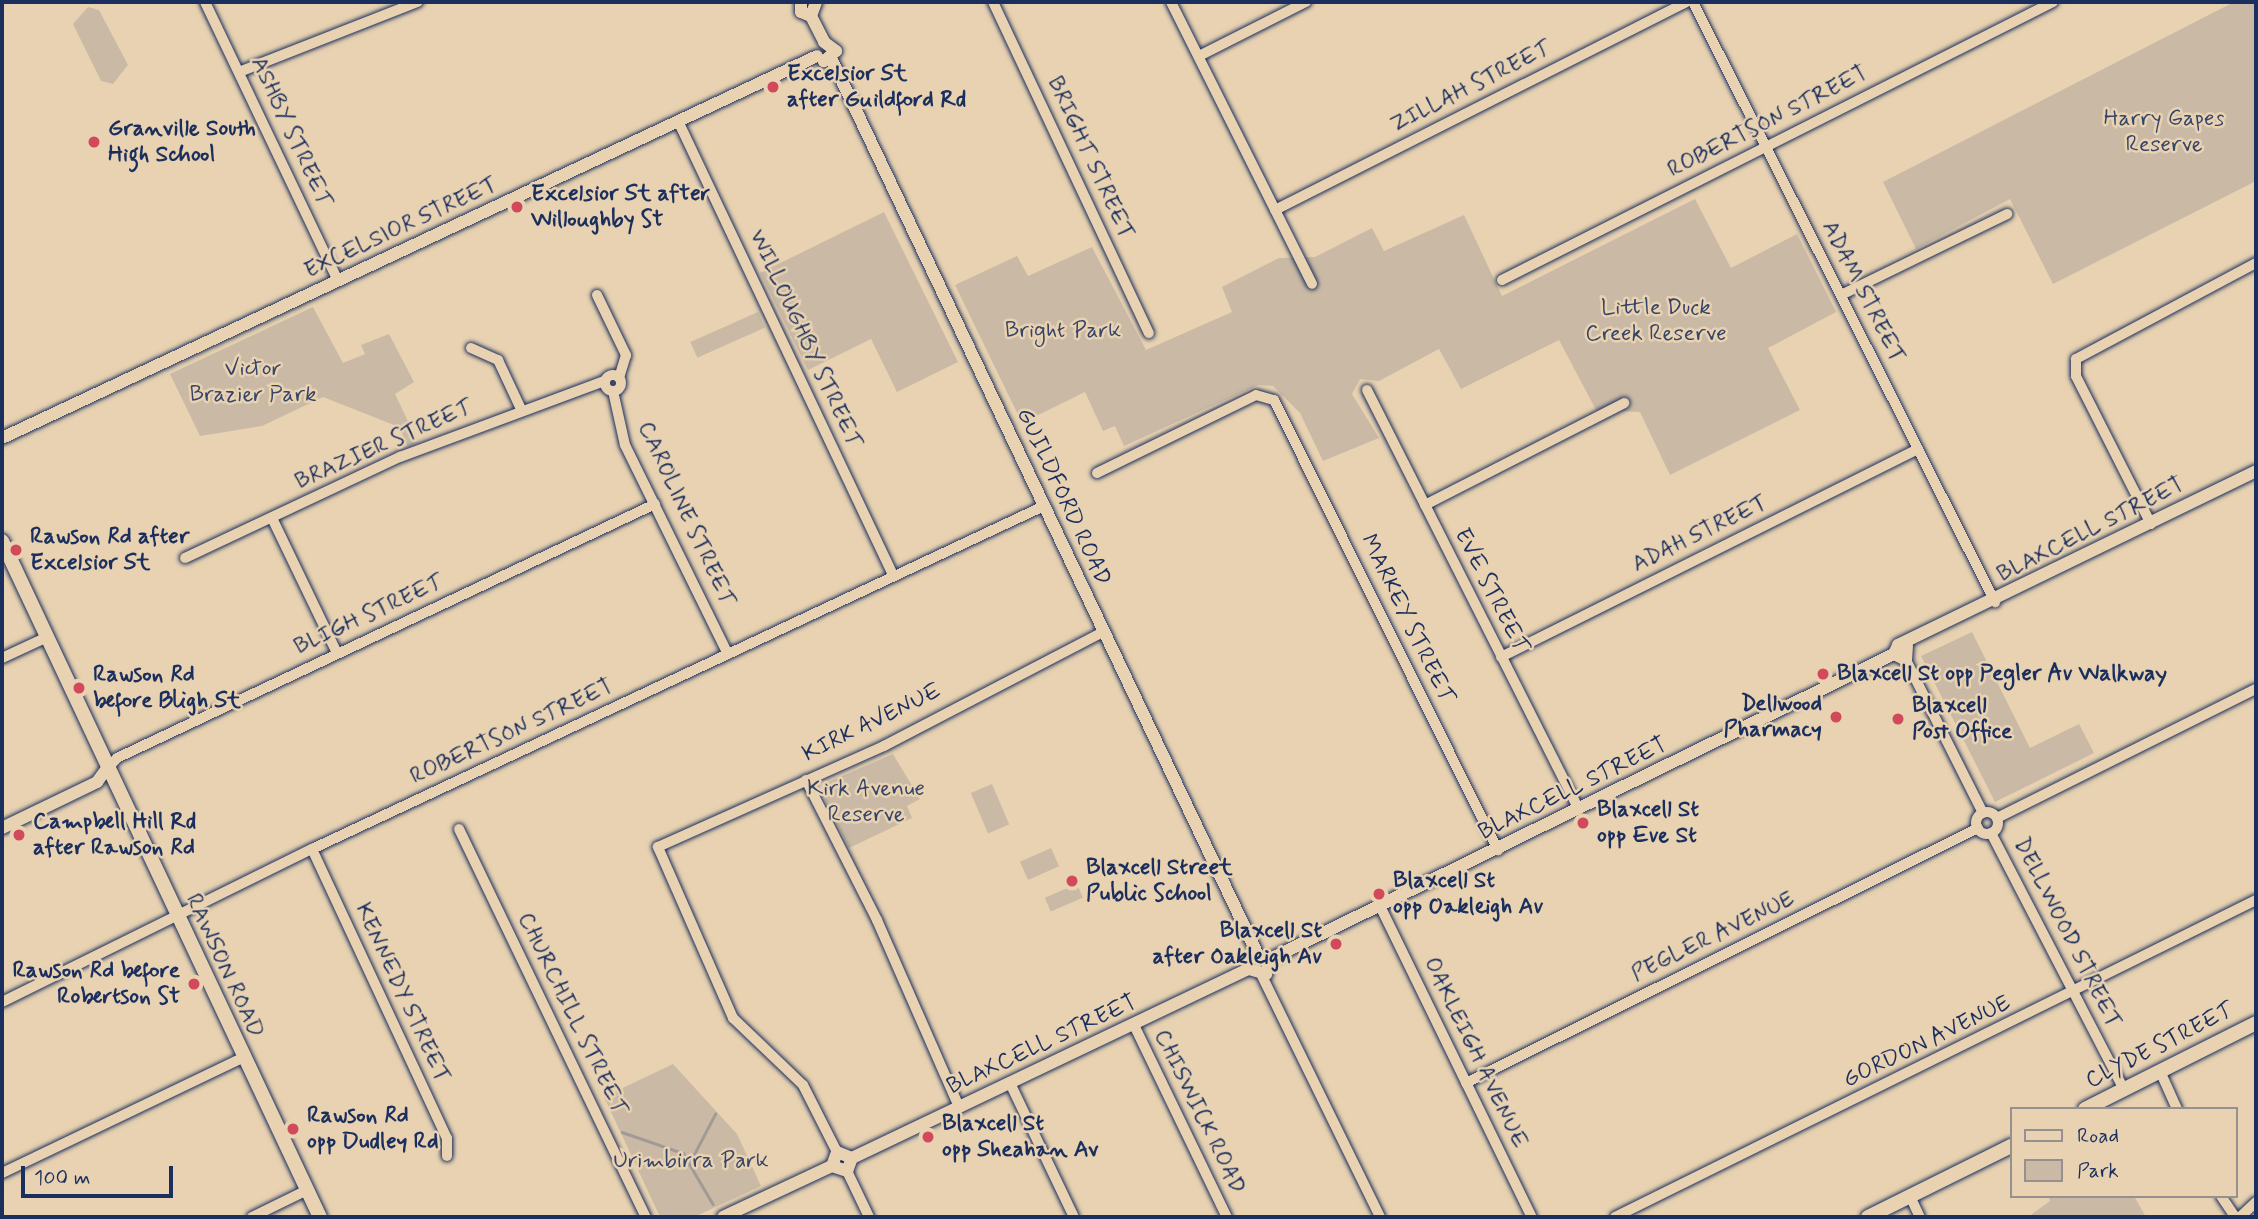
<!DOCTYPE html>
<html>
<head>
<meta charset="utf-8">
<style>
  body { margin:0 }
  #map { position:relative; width:2258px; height:1219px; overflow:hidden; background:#e8d2b1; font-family:Mynerve,sans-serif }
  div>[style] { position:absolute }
  .green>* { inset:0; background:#cabaa5; transform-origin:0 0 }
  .stream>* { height:2.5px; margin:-1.25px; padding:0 1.25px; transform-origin:1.25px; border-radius:1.25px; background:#a19a95 }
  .roads { filter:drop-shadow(0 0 2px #1b2f5e) drop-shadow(0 0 2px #1b2f5e) }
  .minor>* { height:10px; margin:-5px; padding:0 5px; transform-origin:5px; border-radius:5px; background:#e8d2b1 }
  .minor>.ring { margin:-5px; padding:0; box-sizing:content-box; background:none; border:10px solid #e8d2b1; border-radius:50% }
  .tertiary>* { height:12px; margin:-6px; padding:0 6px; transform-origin:6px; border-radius:6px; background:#e8d2b1 }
  .secondary>* { height:14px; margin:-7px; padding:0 7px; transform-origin:7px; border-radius:7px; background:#e8d2b1 }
  .dots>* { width:19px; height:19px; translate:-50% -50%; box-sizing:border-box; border:4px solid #e8d2b1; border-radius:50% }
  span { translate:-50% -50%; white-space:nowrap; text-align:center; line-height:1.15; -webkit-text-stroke:5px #e8d2b1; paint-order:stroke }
  .poi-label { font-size:23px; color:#1b2f5e; font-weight:700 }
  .left { translate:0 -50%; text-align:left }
  .right { translate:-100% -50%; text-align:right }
  .street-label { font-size:23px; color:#1b2f5e }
  .park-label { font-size:23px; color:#354469 }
  .frame { position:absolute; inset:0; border:4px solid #1b2f5e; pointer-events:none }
  .legend { position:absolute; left:2010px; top:1107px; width:228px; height:91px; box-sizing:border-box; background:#e8d2b1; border:2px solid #969190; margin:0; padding:9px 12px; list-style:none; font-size:21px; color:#1b2f5e }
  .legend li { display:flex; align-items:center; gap:14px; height:35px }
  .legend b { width:35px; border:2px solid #969190 }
  .scale { position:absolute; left:21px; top:1166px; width:152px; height:32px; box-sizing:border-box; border:4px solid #1b2f5e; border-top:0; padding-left:9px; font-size:21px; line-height:24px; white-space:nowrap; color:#1b2f5e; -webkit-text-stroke:5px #e8d2b1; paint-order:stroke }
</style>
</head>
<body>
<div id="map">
  <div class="green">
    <i style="clip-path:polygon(2234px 2px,2256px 2px,2256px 181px,2053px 284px,2010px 199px,1916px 249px,1883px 182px)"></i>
    <i style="clip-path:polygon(88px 7px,99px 10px,128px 65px,113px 84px,101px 81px,73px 24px)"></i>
    <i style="clip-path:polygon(1695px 199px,1731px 268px,1797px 234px,1836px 312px,1768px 348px,1800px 410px,1670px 475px,1640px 412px,1596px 410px,1559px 340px,1461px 389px,1439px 349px,1379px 381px,1360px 379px,1352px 394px,1379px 438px,1323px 461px,1300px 413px,1273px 386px,1258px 385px,1124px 446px,1115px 426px,1103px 431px,1085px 392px,1022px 423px,955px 285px,1017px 256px,1028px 276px,1092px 247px,1146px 350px,1232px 312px,1222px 287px,1279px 258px,1315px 257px,1372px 228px,1384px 251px,1464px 215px,1502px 296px)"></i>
    <i style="clip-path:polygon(884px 212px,958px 362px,897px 392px,871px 339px,808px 370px,760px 273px)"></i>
    <i style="clip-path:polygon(313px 307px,343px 363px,365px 354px,361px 345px,389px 334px,414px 382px,395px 394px,418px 442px,408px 447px,399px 427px,323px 397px,262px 426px,200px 436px,170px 374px)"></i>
    <i style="left:758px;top:312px;width:17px;height:74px;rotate:66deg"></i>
    <i style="clip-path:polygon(1972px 632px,2030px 748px,2079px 724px,2094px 753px,1995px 802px,1921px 656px)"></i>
    <i style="clip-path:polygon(893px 754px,920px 799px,907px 806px,912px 818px,849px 848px,821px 791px,824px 784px)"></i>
    <i style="left:992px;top:784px;width:44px;height:23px;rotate:67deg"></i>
    <i style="left:1051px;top:848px;width:20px;height:34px;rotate:66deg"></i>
    <i style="left:1077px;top:884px;width:15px;height:35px;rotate:67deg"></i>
    <i style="clip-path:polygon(673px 1064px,737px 1134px,761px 1186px,694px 1217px,660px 1217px,604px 1097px)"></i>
    <i style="clip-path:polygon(2048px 1196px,2134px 1196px,2146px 1217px,2028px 1217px,2050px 1201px)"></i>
  </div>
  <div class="stream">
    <i style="left:622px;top:1132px;width:65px;rotate:19deg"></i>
    <i style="left:683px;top:1153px;width:59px;rotate:59.5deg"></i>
    <i style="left:691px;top:1160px;width:52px;rotate:-62.4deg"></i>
  </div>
  <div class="roads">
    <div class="minor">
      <i style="left:205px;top:2px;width:309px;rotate:64.5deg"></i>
      <i style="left:993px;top:2px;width:366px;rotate:64.8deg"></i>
      <i style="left:1171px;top:2px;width:315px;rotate:63.4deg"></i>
      <i style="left:1693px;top:2px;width:672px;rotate:63.28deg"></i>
      <i style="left:1199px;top:56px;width:120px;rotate:-26.8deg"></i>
      <i style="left:239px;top:72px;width:192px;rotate:-21.4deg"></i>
      <i style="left:678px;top:121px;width:502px;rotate:64.66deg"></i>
      <i style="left:1275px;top:210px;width:461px;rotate:-26.8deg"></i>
      <i style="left:1502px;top:280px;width:617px;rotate:-26.77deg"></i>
      <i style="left:597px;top:295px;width:67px;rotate:64.2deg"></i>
      <i style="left:626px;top:355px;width:24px;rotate:107deg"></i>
      <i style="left:1841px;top:295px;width:185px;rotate:-26deg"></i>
      <i style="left:471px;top:348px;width:30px;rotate:24deg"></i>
      <i style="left:498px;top:360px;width:54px;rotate:64.9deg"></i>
      <i class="ring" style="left:605px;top:375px;width:6px;height:6px"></i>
      <i style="left:1367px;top:390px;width:470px;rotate:63.2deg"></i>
      <i style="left:613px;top:391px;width:55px;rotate:77.5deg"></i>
      <i style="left:625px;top:445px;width:233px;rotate:63.8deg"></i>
      <i style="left:1097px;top:473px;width:177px;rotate:-26.1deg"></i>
      <i style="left:1256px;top:395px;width:19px;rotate:16deg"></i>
      <i style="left:1274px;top:400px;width:503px;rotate:63.54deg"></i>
      <i style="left:1425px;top:505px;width:224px;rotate:-27.1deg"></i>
      <i style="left:272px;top:518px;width:150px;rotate:64.3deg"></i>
      <i style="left:2151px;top:524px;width:166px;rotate:-116.9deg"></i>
      <i style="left:2076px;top:376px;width:17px;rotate:-90deg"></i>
      <i style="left:2076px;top:359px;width:204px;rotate:-28.1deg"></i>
      <i style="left:185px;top:558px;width:238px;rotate:-25.2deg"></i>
      <i style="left:400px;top:457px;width:218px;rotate:-20.4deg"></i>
      <i style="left:1501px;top:657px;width:466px;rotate:-26.5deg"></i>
      <i style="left:2px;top:658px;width:47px;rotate:-24.9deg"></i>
      <i style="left:1906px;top:660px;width:171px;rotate:63.3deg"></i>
      <i style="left:105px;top:771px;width:18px;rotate:-47deg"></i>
      <i style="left:117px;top:758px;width:595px;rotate:-25.27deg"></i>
      <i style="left:806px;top:780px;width:157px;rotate:63.1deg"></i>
      <i style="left:877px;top:920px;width:204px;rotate:66.3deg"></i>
      <i class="ring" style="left:1976px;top:812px;width:12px;height:12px"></i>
      <i style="left:1997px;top:818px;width:289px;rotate:-26.5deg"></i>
      <i style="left:459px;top:829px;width:431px;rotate:64.3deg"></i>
      <i style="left:1991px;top:833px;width:289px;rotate:62.6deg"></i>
      <i style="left:312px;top:849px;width:319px;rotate:65deg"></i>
      <i style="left:447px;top:1138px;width:18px;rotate:90deg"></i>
      <i style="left:1381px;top:908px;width:344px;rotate:64deg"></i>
      <i style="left:1262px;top:976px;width:268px;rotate:63.9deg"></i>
      <i style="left:2px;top:1002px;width:346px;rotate:-26.3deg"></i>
      <i style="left:312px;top:849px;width:808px;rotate:-25.11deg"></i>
      <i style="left:1134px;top:1025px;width:213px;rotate:64.2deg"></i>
      <i style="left:2160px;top:1071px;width:42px;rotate:65.9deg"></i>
      <i style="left:1010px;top:1083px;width:148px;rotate:64.5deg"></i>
      <i style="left:1466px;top:1083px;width:572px;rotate:-26.48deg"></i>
      <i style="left:837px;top:1152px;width:75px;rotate:-116.9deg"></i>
      <i style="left:803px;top:1085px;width:97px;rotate:-136.3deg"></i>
      <i style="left:733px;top:1018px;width:187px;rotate:-113.7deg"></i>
      <i style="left:658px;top:847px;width:248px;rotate:-24.1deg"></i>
      <i style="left:884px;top:746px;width:247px;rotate:-27.5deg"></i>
      <i style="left:847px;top:1171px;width:51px;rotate:64.4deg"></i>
      <i style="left:2px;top:1173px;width:266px;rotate:-25.6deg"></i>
      <i style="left:1910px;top:1196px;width:23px;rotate:65deg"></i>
      <i style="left:2221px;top:1196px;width:25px;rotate:56deg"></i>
      <i style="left:252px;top:1217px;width:61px;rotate:-26.1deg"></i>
      <i style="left:1615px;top:1217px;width:715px;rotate:-26.31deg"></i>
      <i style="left:2240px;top:1217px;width:22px;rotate:-43deg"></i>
    </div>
    <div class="tertiary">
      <i style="left:801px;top:2px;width:10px;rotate:90deg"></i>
      <i style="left:801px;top:12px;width:11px;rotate:22deg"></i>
      <i style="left:811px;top:16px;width:29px;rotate:63deg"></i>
      <i style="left:811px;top:16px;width:15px;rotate:-70deg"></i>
      <i style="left:824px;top:42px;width:15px;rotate:37deg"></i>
      <i style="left:836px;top:51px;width:16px;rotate:140deg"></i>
      <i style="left:832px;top:60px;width:989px;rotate:64.55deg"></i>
      <i style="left:2px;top:438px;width:900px;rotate:-25.11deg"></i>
      <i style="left:1894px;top:654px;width:10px;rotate:-66deg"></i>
      <i style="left:1898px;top:645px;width:398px;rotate:-25.9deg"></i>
      <i style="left:1894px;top:654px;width:13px;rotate:27deg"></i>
      <i style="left:1906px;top:660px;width:14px;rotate:-86deg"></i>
      <i style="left:2px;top:828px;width:106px;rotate:-25.8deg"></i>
      <i style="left:97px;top:782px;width:14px;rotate:-54deg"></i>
      <i style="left:1270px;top:959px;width:695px;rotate:-26.05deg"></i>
      <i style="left:1249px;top:969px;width:18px;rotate:16deg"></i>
      <i style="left:1266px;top:974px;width:16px;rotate:-75deg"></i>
      <i style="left:852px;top:1158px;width:440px;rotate:-25.5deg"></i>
      <i style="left:832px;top:1166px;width:15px;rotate:-70deg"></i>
      <i style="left:837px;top:1152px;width:16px;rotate:22deg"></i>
      <i style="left:832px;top:1166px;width:16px;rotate:18deg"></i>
      <i style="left:847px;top:1171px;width:14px;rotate:-69deg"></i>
      <i style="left:723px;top:1217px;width:120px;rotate:-25.1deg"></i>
    </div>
    <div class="secondary">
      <i style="left:2px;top:541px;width:747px;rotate:64.81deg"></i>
      <i style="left:2085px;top:1109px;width:191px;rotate:-26.7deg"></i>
      <i style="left:1868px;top:1217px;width:160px;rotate:-26.4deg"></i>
    </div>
  </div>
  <div class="dots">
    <i style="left:773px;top:87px;background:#d1495b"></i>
    <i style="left:94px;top:142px;background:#d1495b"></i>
    <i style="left:517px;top:207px;background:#d1495b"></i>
    <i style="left:16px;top:550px;background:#d1495b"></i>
    <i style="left:1823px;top:674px;background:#d1495b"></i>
    <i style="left:79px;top:688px;background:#d1495b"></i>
    <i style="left:1836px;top:717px;background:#d1495b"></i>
    <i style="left:1898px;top:719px;background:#d1495b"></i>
    <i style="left:1583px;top:823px;background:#d1495b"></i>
    <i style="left:19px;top:835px;background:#d1495b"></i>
    <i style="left:1072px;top:881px;background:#d1495b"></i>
    <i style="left:1379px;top:894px;background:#d1495b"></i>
    <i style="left:1336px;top:944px;background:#d1495b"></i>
    <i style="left:194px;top:984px;background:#d1495b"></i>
    <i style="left:293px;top:1129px;background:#d1495b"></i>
    <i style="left:928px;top:1137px;background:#d1495b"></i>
  </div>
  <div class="poi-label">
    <span class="left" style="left:787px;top:87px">Excelsior St<br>after Guildford Rd</span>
    <span class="left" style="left:108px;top:142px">Granville South<br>High School</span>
    <span class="left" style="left:531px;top:207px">Excelsior St after<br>Willoughby St</span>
    <span class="left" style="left:30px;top:550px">Rawson Rd after<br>Excelsior St</span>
    <span class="left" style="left:1837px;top:674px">Blaxcell St opp Pegler Av Walkway</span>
    <span class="left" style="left:93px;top:688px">Rawson Rd<br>before Bligh St</span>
    <span class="right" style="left:1822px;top:717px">Dellwood<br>Pharmacy</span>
    <span class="left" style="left:1912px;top:719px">Blaxcell<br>Post Office</span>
    <span class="left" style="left:1597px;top:823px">Blaxcell St<br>opp Eve St</span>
    <span class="left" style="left:33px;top:835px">Campbell Hill Rd<br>after Rawson Rd</span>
    <span class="left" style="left:1086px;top:881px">Blaxcell Street<br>Public School</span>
    <span class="left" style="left:1393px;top:894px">Blaxcell St<br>opp Oakleigh Av</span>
    <span class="right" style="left:1322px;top:944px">Blaxcell St<br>after Oakleigh Av</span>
    <span class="right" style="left:180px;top:984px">Rawson Rd before<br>Robertson St</span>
    <span class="left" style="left:307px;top:1129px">Rawson Rd<br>opp Dudley Rd</span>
    <span class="left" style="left:942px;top:1137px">Blaxcell St<br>opp Sheahan Av</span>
  </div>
  <div class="street-label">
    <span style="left:1471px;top:87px;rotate:-27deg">ZILLAH STREET</span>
    <span style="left:1768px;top:122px;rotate:-27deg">ROBERTSON STREET</span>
    <span style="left:291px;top:132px;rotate:65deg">ASHBY STREET</span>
    <span style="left:1090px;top:158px;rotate:65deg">BRIGHT STREET</span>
    <span style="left:401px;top:228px;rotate:-25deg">EXCELSIOR STREET</span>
    <span style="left:1863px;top:292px;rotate:63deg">ADAM STREET</span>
    <span style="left:805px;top:339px;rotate:65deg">WILLOUGHBY STREET</span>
    <span style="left:384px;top:445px;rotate:-24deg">BRAZIER STREET</span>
    <span style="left:1063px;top:497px;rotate:65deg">GUILDFORD ROAD</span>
    <span style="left:686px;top:514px;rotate:65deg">CAROLINE STREET</span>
    <span style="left:2091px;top:530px;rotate:-27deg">BLAXCELL STREET</span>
    <span style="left:1700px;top:534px;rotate:-26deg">ADAH STREET</span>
    <span style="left:1491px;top:591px;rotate:63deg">EVE STREET</span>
    <span style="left:369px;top:615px;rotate:-25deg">BLIGH STREET</span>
    <span style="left:1407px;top:619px;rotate:64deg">MARKEY STREET</span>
    <span style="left:872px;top:723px;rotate:-26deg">KIRK AVENUE</span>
    <span style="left:512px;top:732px;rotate:-25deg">ROBERTSON STREET</span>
    <span style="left:1573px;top:789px;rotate:-26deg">BLAXCELL STREET</span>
    <span style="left:2067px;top:933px;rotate:63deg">DELLWOOD STREET</span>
    <span style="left:1713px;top:937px;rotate:-26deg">PEGLER AVENUE</span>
    <span style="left:224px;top:966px;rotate:65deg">RAWSON ROAD</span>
    <span style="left:402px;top:993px;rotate:65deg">KENNEDY STREET</span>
    <span style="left:572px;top:1014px;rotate:64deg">CHURCHILL STREET</span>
    <span style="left:1927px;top:1042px;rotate:-26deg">GORDON AVENUE</span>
    <span style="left:1042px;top:1045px;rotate:-25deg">BLAXCELL STREET</span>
    <span style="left:2160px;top:1046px;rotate:-27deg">CLYDE STREET</span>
    <span style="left:1475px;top:1053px;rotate:64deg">OAKLEIGH AVENUE</span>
    <span style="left:1199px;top:1112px;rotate:64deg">CHISWICK ROAD</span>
  </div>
  <div class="park-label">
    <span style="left:2164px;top:132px">Harry Gapes<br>Reserve</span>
    <span style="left:1656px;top:321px">Little Duck<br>Creek Reserve</span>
    <span style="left:1063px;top:331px">Bright Park</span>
    <span style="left:253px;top:382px">Victor<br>Brazier Park</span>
    <span style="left:866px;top:802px">Kirk Avenue<br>Reserve</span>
    <span style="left:691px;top:1161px">Urimbirra Park</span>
  </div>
  <div class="frame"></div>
  <ul class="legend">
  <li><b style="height:9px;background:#e8d2b1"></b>Road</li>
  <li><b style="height:19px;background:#cabaa5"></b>Park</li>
  </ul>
  <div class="scale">100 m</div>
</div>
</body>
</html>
